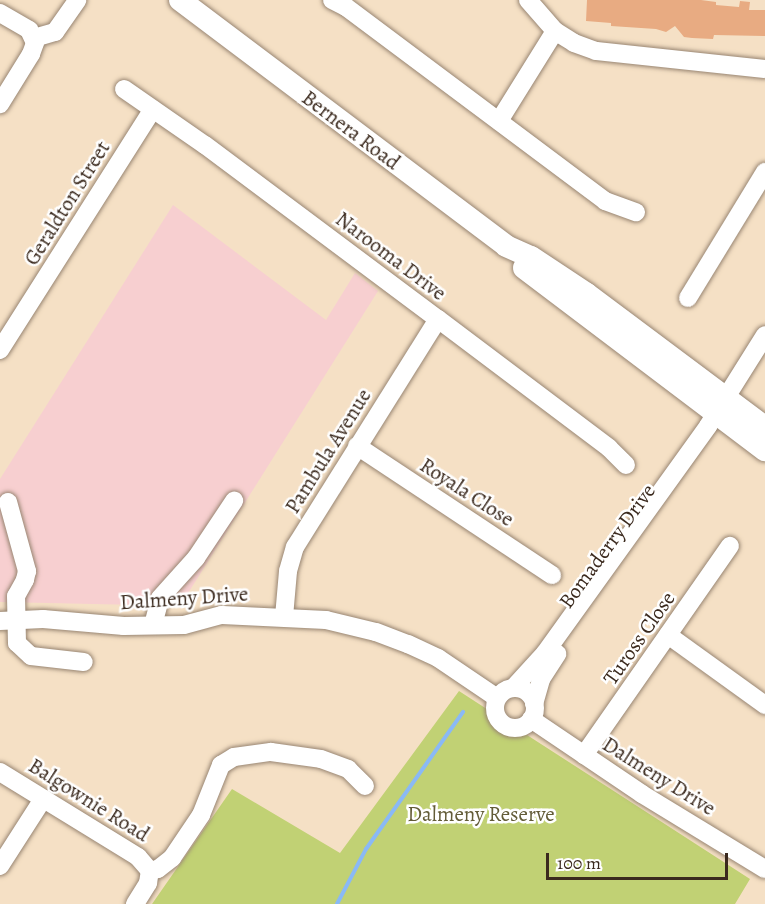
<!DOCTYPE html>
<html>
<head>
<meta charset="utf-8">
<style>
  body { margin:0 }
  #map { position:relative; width:765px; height:904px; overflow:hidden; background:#f5e0c5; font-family:Alegreya,serif }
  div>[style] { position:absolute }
  .built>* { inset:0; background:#f7cfd0 }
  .green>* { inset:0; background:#c1d174 }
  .stream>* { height:4px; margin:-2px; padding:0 2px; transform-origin:2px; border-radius:2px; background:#8ab9f5 }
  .building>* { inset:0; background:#e8ab82 }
  .roads { filter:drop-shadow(0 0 2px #988572) drop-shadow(0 0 2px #988572) }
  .minor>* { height:18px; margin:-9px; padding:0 9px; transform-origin:9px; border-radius:9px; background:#fff }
  .minor>.ring { margin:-9px; padding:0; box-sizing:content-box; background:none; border:18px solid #fff; border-radius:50% }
  .major>* { height:22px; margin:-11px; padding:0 11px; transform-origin:11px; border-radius:11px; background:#fff }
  span { translate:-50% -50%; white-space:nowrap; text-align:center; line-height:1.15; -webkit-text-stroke:5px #fff; paint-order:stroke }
  .street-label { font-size:21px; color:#3b2a1e }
  .park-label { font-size:21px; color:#635c38 }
  .scale { position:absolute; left:546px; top:853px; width:182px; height:27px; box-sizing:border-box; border:3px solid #3b2a1e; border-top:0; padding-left:8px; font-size:18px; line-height:21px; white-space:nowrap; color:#3b2a1e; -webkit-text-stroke:4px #fff; paint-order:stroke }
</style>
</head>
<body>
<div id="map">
  <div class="built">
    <i style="clip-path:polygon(173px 205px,326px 320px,355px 273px,378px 291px,185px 598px,186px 606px,0 602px,0 479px)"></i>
  </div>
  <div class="green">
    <i style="clip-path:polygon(459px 691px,750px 879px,735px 904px,152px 904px,232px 789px,340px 853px)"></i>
  </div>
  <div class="stream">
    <i style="left:337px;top:904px;width:62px;rotate:-62.2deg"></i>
    <i style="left:366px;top:849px;width:168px;rotate:-54.7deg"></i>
  </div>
  <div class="building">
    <i style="clip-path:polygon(587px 0,701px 0,716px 2px,716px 5px,739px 7px,740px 1px,750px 2px,749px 10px,765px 10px,765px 36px,714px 35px,713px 39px,692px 38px,684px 37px,675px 26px,666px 32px,656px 29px,611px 26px,611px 23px,586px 21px)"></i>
  </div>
  <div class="roads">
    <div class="minor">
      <i style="left:332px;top:0;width:16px;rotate:27deg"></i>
      <i style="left:346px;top:7px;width:324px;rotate:36.8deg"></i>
      <i style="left:605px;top:201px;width:33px;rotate:20deg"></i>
      <i style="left:528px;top:0;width:41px;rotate:48.9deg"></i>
      <i style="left:555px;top:31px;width:22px;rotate:32deg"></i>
      <i style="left:574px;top:43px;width:23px;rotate:20deg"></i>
      <i style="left:596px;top:51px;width:170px;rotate:6.1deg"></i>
      <i style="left:0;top:13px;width:34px;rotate:30deg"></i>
      <i style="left:29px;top:30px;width:14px;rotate:65deg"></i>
      <i style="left:35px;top:43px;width:12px;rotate:110deg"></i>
      <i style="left:31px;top:54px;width:59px;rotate:121.8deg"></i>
      <i style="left:34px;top:38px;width:22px;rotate:-16deg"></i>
      <i style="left:55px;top:32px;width:39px;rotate:-55deg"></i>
      <i style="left:124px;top:89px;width:98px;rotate:34.7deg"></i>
      <i style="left:205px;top:145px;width:291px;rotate:36.8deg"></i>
      <i style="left:438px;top:319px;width:214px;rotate:37deg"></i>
      <i style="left:609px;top:448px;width:24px;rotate:45deg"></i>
      <i style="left:499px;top:121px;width:106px;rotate:-58.1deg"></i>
      <i style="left:688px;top:298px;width:148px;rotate:-58.6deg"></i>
      <i style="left:0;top:350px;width:285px;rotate:-57.6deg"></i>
      <i style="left:357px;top:446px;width:234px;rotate:33.5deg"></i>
      <i style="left:8px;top:502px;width:72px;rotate:74.6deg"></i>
      <i style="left:27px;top:571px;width:9px;rotate:103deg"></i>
      <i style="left:25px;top:580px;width:18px;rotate:119deg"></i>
      <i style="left:16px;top:596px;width:47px;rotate:88.8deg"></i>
      <i style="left:17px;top:643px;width:19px;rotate:43deg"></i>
      <i style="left:31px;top:656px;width:53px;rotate:6.5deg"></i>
      <i style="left:284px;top:617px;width:46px;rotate:-85deg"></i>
      <i style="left:288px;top:571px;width:25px;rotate:-74deg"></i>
      <i style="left:295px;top:547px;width:269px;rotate:-57.9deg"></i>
      <i style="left:0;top:621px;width:43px;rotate:-2.7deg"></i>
      <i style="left:43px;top:619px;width:81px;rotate:4.9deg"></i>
      <i style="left:124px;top:626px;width:60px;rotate:-1deg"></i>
      <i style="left:184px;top:625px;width:39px;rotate:-15deg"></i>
      <i style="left:222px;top:615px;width:104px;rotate:2.8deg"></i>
      <i style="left:326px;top:620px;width:51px;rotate:13.5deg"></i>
      <i style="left:376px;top:632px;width:34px;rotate:21deg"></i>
      <i style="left:408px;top:644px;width:33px;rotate:25deg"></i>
      <i style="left:438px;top:658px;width:71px;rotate:34.1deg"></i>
      <i style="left:153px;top:625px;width:28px;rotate:-75deg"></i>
      <i style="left:160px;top:598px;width:54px;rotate:-48deg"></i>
      <i style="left:196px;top:558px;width:69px;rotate:-56.3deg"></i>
      <i style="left:668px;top:635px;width:120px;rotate:35.8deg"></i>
      <i style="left:514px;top:687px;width:46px;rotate:-47.6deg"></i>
      <i style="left:545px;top:653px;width:279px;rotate:-54.3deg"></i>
      <i style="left:708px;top:426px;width:107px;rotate:-57.9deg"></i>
      <i class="ring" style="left:495px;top:688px;width:22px;height:22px"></i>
      <i style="left:534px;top:704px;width:26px;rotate:-74deg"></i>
      <i style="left:541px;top:679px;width:30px;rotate:-57deg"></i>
      <i style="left:531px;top:719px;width:134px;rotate:34deg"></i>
      <i style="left:642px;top:794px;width:144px;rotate:31.4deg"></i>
      <i style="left:584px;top:755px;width:255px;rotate:-55.1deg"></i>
      <i style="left:0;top:772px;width:162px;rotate:31.6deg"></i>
      <i style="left:138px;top:857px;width:18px;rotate:49deg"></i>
      <i style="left:0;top:866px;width:80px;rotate:-57.3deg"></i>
      <i style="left:150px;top:871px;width:8px;rotate:-14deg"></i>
      <i style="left:158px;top:869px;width:18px;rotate:-38deg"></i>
      <i style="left:172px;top:858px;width:52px;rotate:-56deg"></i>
      <i style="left:201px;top:815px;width:54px;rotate:-68.2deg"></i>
      <i style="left:221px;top:765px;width:15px;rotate:-32deg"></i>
      <i style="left:234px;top:757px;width:37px;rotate:-8deg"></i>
      <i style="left:271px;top:752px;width:50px;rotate:8deg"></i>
      <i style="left:321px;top:759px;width:29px;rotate:20deg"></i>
      <i style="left:348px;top:769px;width:24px;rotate:45deg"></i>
      <i style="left:135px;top:904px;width:25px;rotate:-58deg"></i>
      <i style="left:148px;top:883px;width:12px;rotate:-81deg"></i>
    </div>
    <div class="major">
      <i style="left:180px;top:0;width:408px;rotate:37deg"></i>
      <i style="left:506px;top:246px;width:27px;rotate:24deg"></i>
      <i style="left:531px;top:257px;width:67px;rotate:33.5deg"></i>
      <i style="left:587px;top:294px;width:222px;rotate:36.8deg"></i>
      <i style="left:524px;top:268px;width:302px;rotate:37.1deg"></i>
    </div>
  </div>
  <div class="street-label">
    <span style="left:351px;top:130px;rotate:37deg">Bernera Road</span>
    <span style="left:67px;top:203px;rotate:-58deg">Geraldton Street</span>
    <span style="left:391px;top:256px;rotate:37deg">Narooma Drive</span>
    <span style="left:328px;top:451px;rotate:-58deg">Pambula Avenue</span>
    <span style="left:467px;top:492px;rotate:33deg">Royala Close</span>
    <span style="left:607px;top:546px;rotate:-54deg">Bomaderry Drive</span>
    <span style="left:184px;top:598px;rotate:-4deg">Dalmeny Drive</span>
    <span style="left:639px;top:638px;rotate:-55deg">Tuross Close</span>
    <span style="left:659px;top:776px;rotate:32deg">Dalmeny Drive</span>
    <span style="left:89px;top:800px;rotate:32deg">Balgownie Road</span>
  </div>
  <div class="park-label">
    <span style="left:481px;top:814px">Dalmeny Reserve</span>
  </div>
  <div class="scale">100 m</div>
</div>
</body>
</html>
